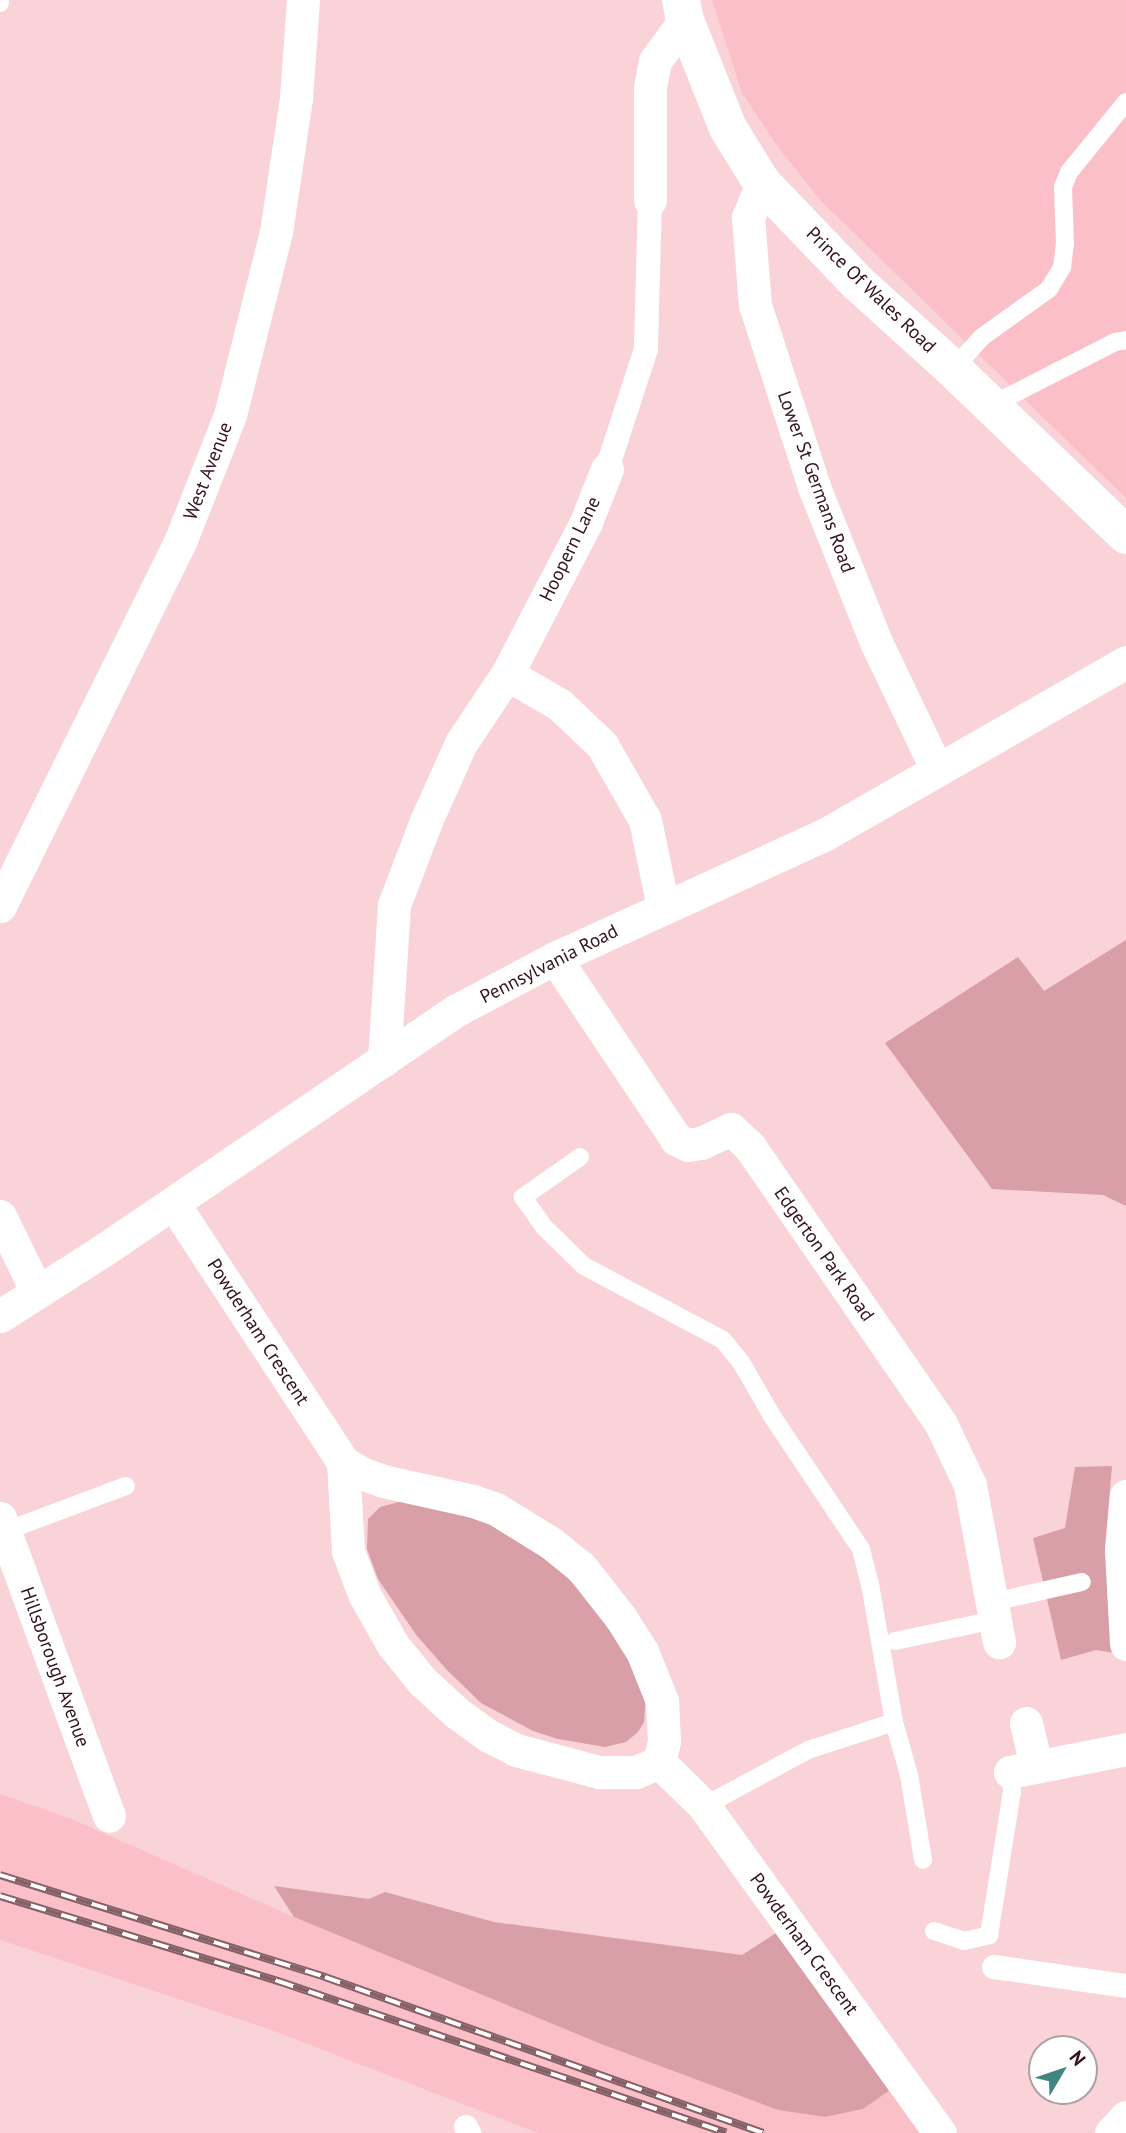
<!DOCTYPE html>
<html>
<head>
<meta charset="utf-8">
<style>
  body { margin:0 }
  #map { position:relative; width:1126px; height:2133px; overflow:hidden; background:#f9d3d8; font-family:"PT Sans",sans-serif }
  div>[style] { position:absolute }
  .built>* { inset:0; background:#fbbfc7 }
  .green>* { inset:0; background:#d89fa7 }
  .service>* { height:18px; margin:-9px; padding:0 9px; transform-origin:9px; border-radius:9px; background:#fff }
  .pedestrian>* { height:24px; margin:-12px; padding:0 12px; transform-origin:12px; border-radius:12px; background:#fff }
  .minor>* { height:33px; margin:-16.5px; padding:0 16.5px; transform-origin:16.5px; border-radius:16.5px; background:#fff }
  .tertiary>* { height:38px; margin:-19px; padding:0 19px; transform-origin:19px; border-radius:19px; background:#fff }
  .rail>* { height:8px; margin-top:-4px; transform-origin:0; background:repeating-linear-gradient(90deg,#fff 0 16px,#846167 0 32px); box-sizing:border-box; border-block:2px solid #846167 }
  span { translate:-50% -50%; white-space:nowrap; text-align:center; line-height:1.15; -webkit-text-stroke:7px #fff; paint-order:stroke }
  .street-label { font-size:19px; color:#331219 }
  .north { position:absolute; left:1028px; top:2035px; width:70px; height:70px; box-sizing:border-box; background:#fff; border:2px solid #ada0a3; border-radius:50%; rotate:51deg; font-size:19px; font-weight:700; line-height:28px; text-align:center; color:#331219 }
  .north::after { content:''; display:block; margin:auto; width:24px; height:32px; background:#3f8681; clip-path:polygon(50% 0,100% 100%,50% 72%,0 100%) }
</style>
</head>
<body>
<div id="map">
  <div class="built">
    <i style="clip-path:polygon(712px 0,1126px 0,1126px 498px,821px 201px,778px 147px,742px 93px)"></i>
    <i style="clip-path:polygon(0 1794px,69px 1818px,294px 1917px,601px 2044px,778px 2110px,825px 2117px,863px 2109px,897px 2085px,931px 2133px,538px 2133px,266px 2028px,0 1940px)"></i>
  </div>
  <div class="green">
    <i style="clip-path:polygon(1126px 940px,1126px 1206px,1103px 1195px,992px 1189px,885px 1043px,1018px 957px,1044px 991px)"></i>
    <i style="clip-path:polygon(1112px 1466px,1105px 1547px,1115px 1635px,1114px 1653px,1096px 1650px,1061px 1660px,1033px 1538px,1065px 1528px,1075px 1467px)"></i>
    <i style="clip-path:polygon(406px 1500px,491px 1520px,544px 1555px,580px 1590px,606px 1620px,646px 1691px,644px 1722px,638px 1732px,626px 1742px,605px 1747px,558px 1739px,533px 1731px,481px 1703px,447px 1670px,417px 1636px,378px 1579px,367px 1549px,368px 1519px,380px 1507px)"></i>
    <i style="clip-path:polygon(274px 1886px,369px 1899px,385px 1892px,494px 1922px,742px 1955px,779px 1931px,897px 2085px,863px 2109px,825px 2117px,778px 2110px,601px 2044px,294px 1917px)"></i>
  </div>
  <div class="service">
    <i style="left:0;top:3px;width:3px;rotate:-90deg"></i>
    <i style="left:953px;top:369px;width:43px;rotate:-47.8deg"></i>
    <i style="left:982px;top:337px;width:82px;rotate:-35.6deg"></i>
    <i style="left:1049px;top:289px;width:26px;rotate:-59deg"></i>
    <i style="left:1062px;top:267px;width:23px;rotate:-83deg"></i>
    <i style="left:1065px;top:244px;width:57px;rotate:-92deg"></i>
    <i style="left:1063px;top:187px;width:16px;rotate:-68deg"></i>
    <i style="left:1069px;top:172px;width:90px;rotate:-50.8deg"></i>
    <i style="left:990px;top:406px;width:140px;rotate:-27.1deg"></i>
    <i style="left:1115px;top:342px;width:11px;rotate:-10deg"></i>
    <i style="left:580px;top:1157px;width:70px;rotate:144.9deg"></i>
    <i style="left:523px;top:1197px;width:37px;rotate:55deg"></i>
    <i style="left:544px;top:1227px;width:56px;rotate:44.3deg"></i>
    <i style="left:584px;top:1266px;width:157px;rotate:28deg"></i>
    <i style="left:723px;top:1340px;width:28px;rotate:51deg"></i>
    <i style="left:741px;top:1362px;width:62px;rotate:60.1deg"></i>
    <i style="left:772px;top:1416px;width:160px;rotate:56.2deg"></i>
    <i style="left:861px;top:1549px;width:36px;rotate:76deg"></i>
    <i style="left:870px;top:1584px;width:140px;rotate:80.1deg"></i>
    <i style="left:894px;top:1722px;width:55px;rotate:74.2deg"></i>
    <i style="left:909px;top:1775px;width:86px;rotate:80.6deg"></i>
    <i style="left:6px;top:1531px;width:128px;rotate:-20.6deg"></i>
    <i style="left:993px;top:1602px;width:91px;rotate:-12.7deg"></i>
    <i style="left:895px;top:1641px;width:102px;rotate:-11.9deg"></i>
    <i style="left:704px;top:1806px;width:118px;rotate:-28.3deg"></i>
    <i style="left:808px;top:1750px;width:90px;rotate:-18deg"></i>
    <i style="left:934px;top:1931px;width:32px;rotate:18deg"></i>
    <i style="left:964px;top:1941px;width:26px;rotate:-13deg"></i>
    <i style="left:989px;top:1935px;width:145px;rotate:-80.9deg"></i>
    <i style="left:1012px;top:1792px;width:20px;rotate:-96deg"></i>
  </div>
  <div class="pedestrian">
    <i style="left:607px;top:469px;width:126px;rotate:-72deg"></i>
    <i style="left:646px;top:349px;width:149px;rotate:-88.5deg"></i>
    <i style="left:994px;top:1967px;width:133px;rotate:8.2deg"></i>
    <i style="left:466px;top:2127px;width:7px;rotate:63deg"></i>
  </div>
  <div class="minor">
    <i style="left:762px;top:183px;width:37px;rotate:112deg"></i>
    <i style="left:748px;top:217px;width:88px;rotate:85.5deg"></i>
    <i style="left:755px;top:305px;width:191px;rotate:72deg"></i>
    <i style="left:814px;top:487px;width:167px;rotate:68.2deg"></i>
    <i style="left:876px;top:642px;width:142px;rotate:64.5deg"></i>
    <i style="left:650px;top:200px;width:113px;rotate:-90deg"></i>
    <i style="left:650px;top:87px;width:26px;rotate:-79deg"></i>
    <i style="left:655px;top:61px;width:51px;rotate:-53.8deg"></i>
    <i style="left:507px;top:674px;width:61px;rotate:30.3deg"></i>
    <i style="left:560px;top:705px;width:58px;rotate:43.6deg"></i>
    <i style="left:602px;top:745px;width:86px;rotate:60.2deg"></i>
    <i style="left:645px;top:820px;width:89px;rotate:78.3deg"></i>
    <i style="left:0;top:906px;width:406px;rotate:-63.7deg"></i>
    <i style="left:180px;top:542px;width:136px;rotate:-68.5deg"></i>
    <i style="left:230px;top:415px;width:189px;rotate:-75.9deg"></i>
    <i style="left:276px;top:232px;width:135px;rotate:-81.5deg"></i>
    <i style="left:296px;top:98px;width:98px;rotate:-85.9deg"></i>
    <i style="left:555px;top:958px;width:218px;rotate:56.2deg"></i>
    <i style="left:676px;top:1139px;width:13px;rotate:27deg"></i>
    <i style="left:688px;top:1145px;width:13px;rotate:-9deg"></i>
    <i style="left:701px;top:1143px;width:33px;rotate:-25deg"></i>
    <i style="left:731px;top:1129px;width:26px;rotate:43deg"></i>
    <i style="left:750px;top:1147px;width:336px;rotate:55.4deg"></i>
    <i style="left:941px;top:1424px;width:68px;rotate:64.6deg"></i>
    <i style="left:970px;top:1485px;width:160px;rotate:79.5deg"></i>
    <i style="left:384px;top:1060px;width:155px;rotate:-86.3deg"></i>
    <i style="left:394px;top:905px;width:90px;rotate:-69.1deg"></i>
    <i style="left:426px;top:821px;width:85px;rotate:-65.8deg"></i>
    <i style="left:461px;top:743px;width:83px;rotate:-56.3deg"></i>
    <i style="left:507px;top:674px;width:171px;rotate:-62.5deg"></i>
    <i style="left:586px;top:522px;width:57px;rotate:-68.4deg"></i>
    <i style="left:173px;top:1203px;width:310px;rotate:56.7deg"></i>
    <i style="left:343px;top:1462px;width:21px;rotate:31deg"></i>
    <i style="left:361px;top:1473px;width:23px;rotate:20deg"></i>
    <i style="left:383px;top:1481px;width:92px;rotate:12.5deg"></i>
    <i style="left:473px;top:1501px;width:24px;rotate:19deg"></i>
    <i style="left:496px;top:1509px;width:65px;rotate:31.7deg"></i>
    <i style="left:551px;top:1543px;width:38px;rotate:39deg"></i>
    <i style="left:581px;top:1567px;width:65px;rotate:51.9deg"></i>
    <i style="left:621px;top:1618px;width:39px;rotate:58deg"></i>
    <i style="left:642px;top:1651px;width:54px;rotate:68.2deg"></i>
    <i style="left:662px;top:1701px;width:40px;rotate:87.1deg"></i>
    <i style="left:664px;top:1741px;width:22px;rotate:103deg"></i>
    <i style="left:0;top:1216px;width:85px;rotate:64deg"></i>
    <i style="left:0;top:1316px;width:121px;rotate:-32.5deg"></i>
    <i style="left:102px;top:1251px;width:429px;rotate:-34.2deg"></i>
    <i style="left:457px;top:1010px;width:111px;rotate:-28deg"></i>
    <i style="left:555px;top:958px;width:296px;rotate:-24.6deg"></i>
    <i style="left:824px;top:835px;width:348px;rotate:-29.8deg"></i>
    <i style="left:343px;top:1462px;width:89px;rotate:86.8deg"></i>
    <i style="left:348px;top:1551px;width:46px;rotate:69.6deg"></i>
    <i style="left:364px;top:1594px;width:59px;rotate:60.4deg"></i>
    <i style="left:393px;top:1645px;width:46px;rotate:51.1deg"></i>
    <i style="left:422px;top:1681px;width:47px;rotate:42.4deg"></i>
    <i style="left:457px;top:1713px;width:39px;rotate:36deg"></i>
    <i style="left:489px;top:1736px;width:30px;rotate:27deg"></i>
    <i style="left:516px;top:1750px;width:86px;rotate:14.8deg"></i>
    <i style="left:599px;top:1772px;width:37px"></i>
    <i style="left:636px;top:1772px;width:25px;rotate:-23deg"></i>
    <i style="left:1126px;top:1496px;width:55px;rotate:95.2deg"></i>
    <i style="left:1121px;top:1551px;width:93px;rotate:86.9deg"></i>
    <i style="left:0;top:1518px;width:317px;rotate:69.9deg"></i>
    <i style="left:1026px;top:1723px;width:44px;rotate:76.9deg"></i>
    <i style="left:659px;top:1762px;width:63px;rotate:44.4deg"></i>
    <i style="left:704px;top:1806px;width:403px;rotate:54.2deg"></i>
    <i style="left:1010px;top:1772px;width:118px;rotate:-11.2deg"></i>
    <i style="left:1111px;top:2133px;width:22px;rotate:-47deg"></i>
  </div>
  <div class="tertiary">
    <i style="left:681px;top:0;width:20px;rotate:79deg"></i>
    <i style="left:685px;top:20px;width:116px;rotate:68.3deg"></i>
    <i style="left:728px;top:128px;width:65px;rotate:58.3deg"></i>
    <i style="left:762px;top:183px;width:140px;rotate:46.2deg"></i>
    <i style="left:859px;top:284px;width:127px;rotate:42.1deg"></i>
    <i style="left:953px;top:369px;width:240px;rotate:43.8deg"></i>
  </div>
  <div class="rail">
    <i style="left:0;top:1875px;width:341px;rotate:17.4deg"></i>
    <i style="left:325px;top:1977px;width:465px;rotate:19.6deg"></i>
    <i style="left:0;top:1896px;width:291px;rotate:17deg"></i>
    <i style="left:278px;top:1981px;width:473px;rotate:18.7deg"></i>
  </div>
  <div class="street-label">
    <span style="left:871px;top:290px;rotate:44deg">Prince Of Wales Road</span>
    <span style="left:208px;top:471px;rotate:-69deg">West Avenue</span>
    <span style="left:816px;top:482px;rotate:70deg">Lower St Germans Road</span>
    <span style="left:570px;top:549px;rotate:-64deg">Hoopern Lane</span>
    <span style="left:549px;top:964px;rotate:-27deg">Pennsylvania Road</span>
    <span style="left:824px;top:1254px;rotate:55deg">Edgerton Park Road</span>
    <span style="left:258px;top:1332px;rotate:57deg">Powderham Crescent</span>
    <span style="left:55px;top:1667px;rotate:70deg">Hillsborough Avenue</span>
    <span style="left:804px;top:1944px;rotate:54deg">Powderham Crescent</span>
  </div>
  <div class="north">N</div>
</div>
</body>
</html>
